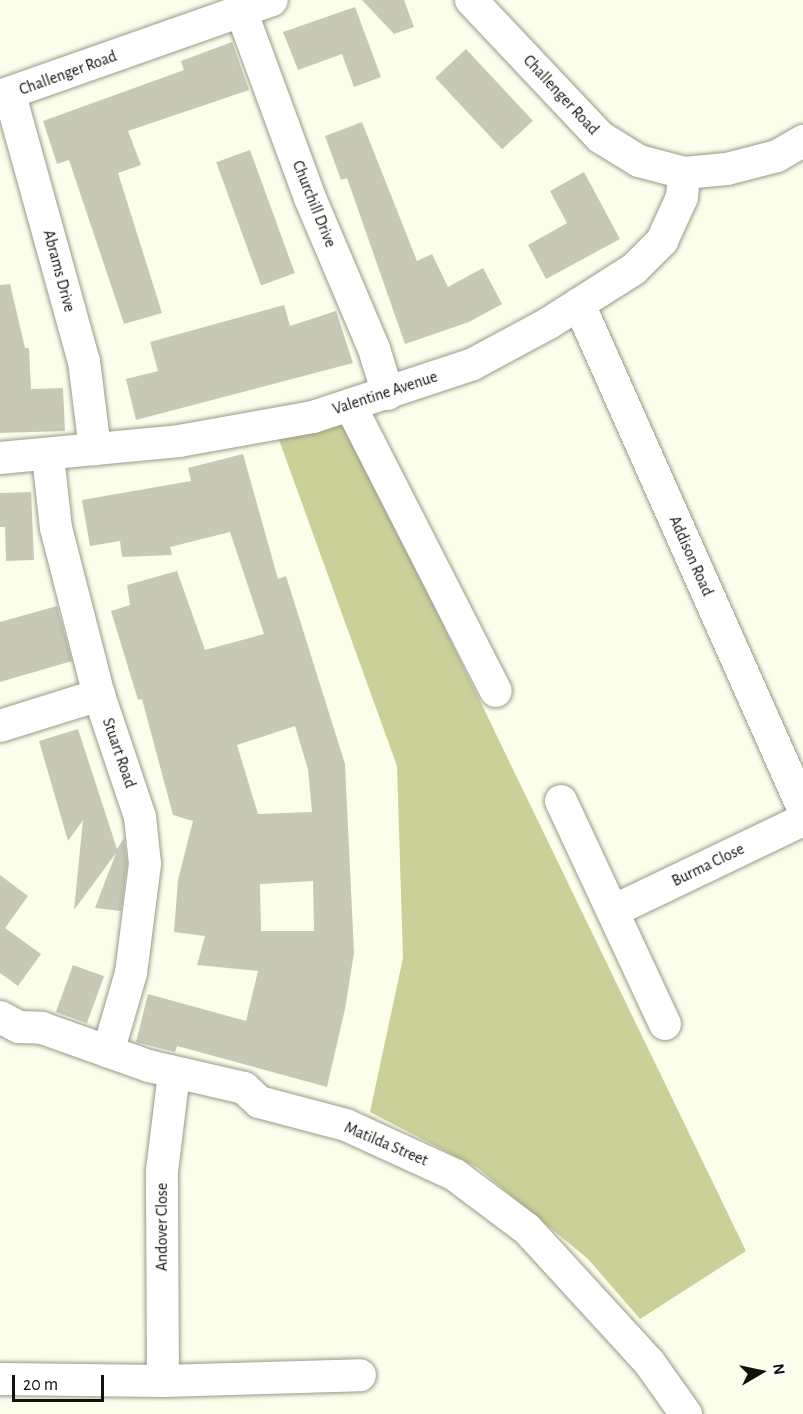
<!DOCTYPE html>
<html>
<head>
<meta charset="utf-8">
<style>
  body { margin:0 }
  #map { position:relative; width:803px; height:1414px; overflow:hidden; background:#fbfeea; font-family:"Alegreya Sans",sans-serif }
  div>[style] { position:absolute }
  .green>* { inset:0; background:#cad098 }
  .building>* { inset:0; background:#c7c9b6; transform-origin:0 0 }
  .roads { filter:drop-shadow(0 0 2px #989a88) drop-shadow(0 0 2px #989a88) }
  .minor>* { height:32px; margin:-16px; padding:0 16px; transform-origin:16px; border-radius:16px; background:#fff }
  span { translate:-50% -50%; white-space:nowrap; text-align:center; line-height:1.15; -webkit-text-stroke:5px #fff; paint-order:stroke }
  .street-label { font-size:16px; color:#10110a }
  .north { position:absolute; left:731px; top:1342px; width:60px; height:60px; -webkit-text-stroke:4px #fff; paint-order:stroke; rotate:81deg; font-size:16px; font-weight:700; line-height:24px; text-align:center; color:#10110a }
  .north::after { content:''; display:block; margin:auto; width:21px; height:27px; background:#10110a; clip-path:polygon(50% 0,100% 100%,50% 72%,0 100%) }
  .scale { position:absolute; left:12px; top:1375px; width:92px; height:27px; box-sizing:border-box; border:3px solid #10110a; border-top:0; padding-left:8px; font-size:18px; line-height:21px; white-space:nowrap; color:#10110a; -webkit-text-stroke:4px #fff; paint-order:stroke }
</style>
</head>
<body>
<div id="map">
  <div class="green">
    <i style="clip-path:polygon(345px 422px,746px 1251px,640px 1319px,588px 1259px,478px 1168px,370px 1112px,403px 958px,397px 766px,278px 437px)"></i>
  </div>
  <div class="building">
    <i style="clip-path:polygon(362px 0,404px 0,414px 27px,394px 34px)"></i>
    <i style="clip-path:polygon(355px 7px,381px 77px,354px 87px,342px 54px,298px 70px,283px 32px)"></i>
    <i style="clip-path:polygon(232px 42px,249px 90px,128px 131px,141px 165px,118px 173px,162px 313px,124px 324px,69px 160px,57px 164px,43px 121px,184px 70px,181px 61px)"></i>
    <i style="left:466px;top:49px;width:98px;height:42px;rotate:47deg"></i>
    <i style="clip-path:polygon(362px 122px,417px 261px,432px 254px,448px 287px,483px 268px,502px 304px,469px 322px,405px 344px,347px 178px,341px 180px,325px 136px)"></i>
    <i style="left:250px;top:150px;width:131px;height:36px;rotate:70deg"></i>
    <i style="clip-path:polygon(584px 172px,620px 239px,546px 279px,528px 245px,567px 223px,550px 191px)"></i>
    <i style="clip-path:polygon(10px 284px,25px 348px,29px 348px,31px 389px,63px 388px,65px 431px,0 433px,0 285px)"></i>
    <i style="clip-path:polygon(284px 305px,290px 326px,336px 311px,353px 363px,136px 420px,126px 379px,158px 371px,150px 342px)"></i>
    <i style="clip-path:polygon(evenodd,243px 454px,278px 579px,286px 576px,345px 764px,354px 953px,345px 1009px,327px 1087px,177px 1046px,175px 1052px,136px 1042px,148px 994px,246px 1021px,258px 971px,197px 965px,205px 936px,174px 932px,178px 880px,193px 821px,173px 815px,142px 699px,138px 700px,111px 611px,130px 605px,127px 585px,177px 571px,205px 650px,264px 634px,230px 532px,170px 547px,172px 555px,122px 557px,120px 541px,90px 546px,82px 500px,191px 481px,188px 468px,243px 454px,295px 726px,308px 769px,312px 812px,258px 814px,237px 745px,295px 726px,243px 454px,313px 881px,314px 931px,261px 931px,260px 884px,313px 881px)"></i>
    <i style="clip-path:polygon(31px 492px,34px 560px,6px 561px,5px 527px,0 527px,0 493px)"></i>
    <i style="clip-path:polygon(57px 606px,72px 661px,0 682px,0 622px)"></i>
    <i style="clip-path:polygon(78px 729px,117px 849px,124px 838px,127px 864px,121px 911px,95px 908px,116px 853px,74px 910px,83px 820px,68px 841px,39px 741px)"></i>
    <i style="clip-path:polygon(0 875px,28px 896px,5px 928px,41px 954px,18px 986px,0 973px)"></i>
    <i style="left:73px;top:965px;width:33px;height:50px;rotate:20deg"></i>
  </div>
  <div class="roads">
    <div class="minor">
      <i style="left:471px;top:0;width:188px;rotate:46.7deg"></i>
      <i style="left:600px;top:137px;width:46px;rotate:31.6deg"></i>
      <i style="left:639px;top:161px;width:47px;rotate:14.9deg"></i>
      <i style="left:684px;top:173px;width:43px;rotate:-5.3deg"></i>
      <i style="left:727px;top:169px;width:52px;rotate:-14.6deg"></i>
      <i style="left:777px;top:156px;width:30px;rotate:-30deg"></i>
      <i style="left:242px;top:13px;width:197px;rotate:69.8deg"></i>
      <i style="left:310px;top:198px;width:164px;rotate:67deg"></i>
      <i style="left:374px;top:349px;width:47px;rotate:72.7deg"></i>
      <i style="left:10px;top:95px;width:276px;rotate:74.5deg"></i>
      <i style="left:84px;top:361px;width:89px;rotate:82.9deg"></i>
      <i style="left:0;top:96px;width:288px;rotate:-19.4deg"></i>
      <i style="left:579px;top:304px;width:552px;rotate:66.04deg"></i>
      <i style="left:350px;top:405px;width:321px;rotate:63deg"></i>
      <i style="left:48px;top:456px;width:72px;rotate:83.7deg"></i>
      <i style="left:56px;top:528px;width:172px;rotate:75.6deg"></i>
      <i style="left:99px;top:695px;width:129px;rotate:71.4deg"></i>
      <i style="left:140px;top:817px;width:47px;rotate:83.9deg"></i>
      <i style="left:145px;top:864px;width:110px;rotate:97.3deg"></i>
      <i style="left:131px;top:973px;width:82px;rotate:106.2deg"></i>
      <i style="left:0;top:458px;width:180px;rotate:-5.4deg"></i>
      <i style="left:179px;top:441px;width:136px;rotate:-10.2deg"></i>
      <i style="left:313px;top:417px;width:169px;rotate:-18.3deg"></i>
      <i style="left:473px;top:364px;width:86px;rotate:-28.3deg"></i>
      <i style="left:549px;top:323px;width:101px;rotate:-32.4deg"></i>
      <i style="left:634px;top:269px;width:40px;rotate:-45deg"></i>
      <i style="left:662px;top:241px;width:48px;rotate:-65.6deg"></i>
      <i style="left:682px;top:197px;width:24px;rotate:-85deg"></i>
      <i style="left:0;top:726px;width:104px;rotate:-17.4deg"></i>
      <i style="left:561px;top:801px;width:246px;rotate:65deg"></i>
      <i style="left:613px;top:911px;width:211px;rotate:-25.6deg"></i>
      <i style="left:0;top:1017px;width:21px;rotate:28deg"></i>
      <i style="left:19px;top:1027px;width:23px;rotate:2deg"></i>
      <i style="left:42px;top:1028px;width:114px;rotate:19.6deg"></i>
      <i style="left:149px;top:1066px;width:98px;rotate:13deg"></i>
      <i style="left:244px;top:1088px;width:21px;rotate:43deg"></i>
      <i style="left:259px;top:1102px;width:90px;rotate:14.8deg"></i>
      <i style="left:346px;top:1125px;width:120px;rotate:24.6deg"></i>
      <i style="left:455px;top:1175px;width:90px;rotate:36.9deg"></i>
      <i style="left:527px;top:1229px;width:180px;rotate:47.5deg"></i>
      <i style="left:649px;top:1362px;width:64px;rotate:54.6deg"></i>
      <i style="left:0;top:1379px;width:163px;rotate:0.7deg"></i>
      <i style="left:163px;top:1381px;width:197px;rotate:-1.7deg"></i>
      <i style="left:163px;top:1381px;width:210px;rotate:-90.3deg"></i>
      <i style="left:162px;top:1171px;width:99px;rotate:-83deg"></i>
    </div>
  </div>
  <div class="street-label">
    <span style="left:68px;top:73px;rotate:-20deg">Challenger Road</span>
    <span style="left:561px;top:95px;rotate:47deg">Challenger Road</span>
    <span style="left:314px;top:204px;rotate:68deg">Churchill Drive</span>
    <span style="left:59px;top:271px;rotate:75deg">Abrams Drive</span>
    <span style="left:385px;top:393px;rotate:-18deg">Valentine Avenue</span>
    <span style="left:691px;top:556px;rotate:66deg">Addison Road</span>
    <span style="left:119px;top:753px;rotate:71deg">Stuart Road</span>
    <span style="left:708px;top:865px;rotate:-26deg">Burma Close</span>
    <span style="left:386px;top:1144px;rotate:23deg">Matilda Street</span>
    <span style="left:162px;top:1227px;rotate:-90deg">Andover Close</span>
  </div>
  <div class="north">N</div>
  <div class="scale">20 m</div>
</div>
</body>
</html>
